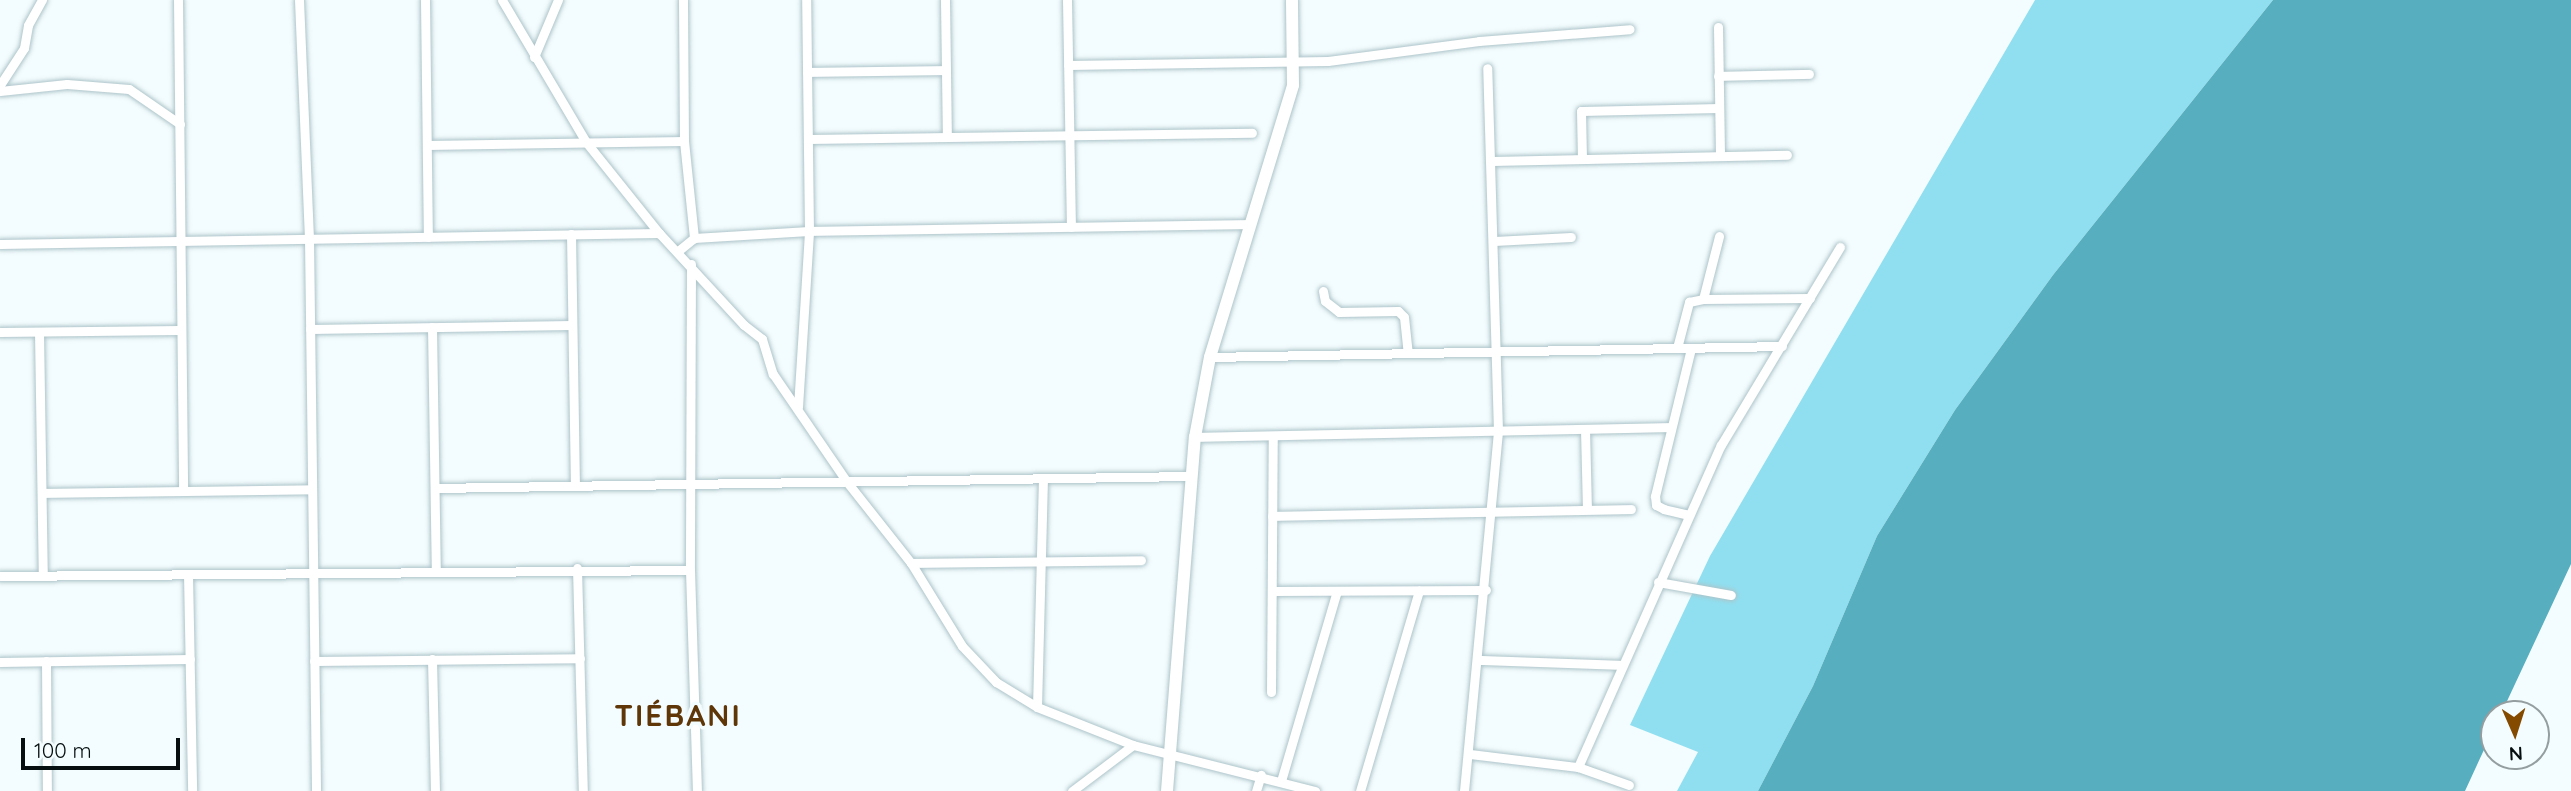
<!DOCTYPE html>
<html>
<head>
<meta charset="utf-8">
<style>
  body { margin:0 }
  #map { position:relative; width:2571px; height:791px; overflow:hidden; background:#f3fcfe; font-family:Quicksand,sans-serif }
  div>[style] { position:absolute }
  .green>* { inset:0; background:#90dff0 }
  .water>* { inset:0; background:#57aebf }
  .roads { filter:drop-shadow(0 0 2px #adc4c9) drop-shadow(0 0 2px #adc4c9) }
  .street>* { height:9px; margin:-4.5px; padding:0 4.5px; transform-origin:4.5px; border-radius:4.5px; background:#fff }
  .secondary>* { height:12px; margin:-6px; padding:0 6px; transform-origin:6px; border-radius:6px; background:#fff }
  span { translate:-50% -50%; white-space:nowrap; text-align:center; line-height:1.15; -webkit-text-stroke:7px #f3fcfe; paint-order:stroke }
  .district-label { font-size:30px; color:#5e3608; font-weight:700; letter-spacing:2px }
  .north { position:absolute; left:2480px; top:700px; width:70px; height:70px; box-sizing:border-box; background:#f3fcfe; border:2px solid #949d9f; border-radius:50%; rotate:177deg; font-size:19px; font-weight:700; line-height:28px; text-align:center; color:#060e10 }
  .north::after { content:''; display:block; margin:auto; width:24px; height:32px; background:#844a00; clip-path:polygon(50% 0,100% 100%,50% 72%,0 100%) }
  .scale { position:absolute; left:21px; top:738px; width:159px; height:32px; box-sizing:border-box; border:4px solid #060e10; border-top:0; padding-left:9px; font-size:21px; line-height:24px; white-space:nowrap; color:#060e10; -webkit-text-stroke:5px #f3fcfe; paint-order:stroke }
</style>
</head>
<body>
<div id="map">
  <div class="green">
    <i style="clip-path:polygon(2035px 0,2273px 0,2053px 275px,1955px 410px,1877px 536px,1813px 686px,1758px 791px,1677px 791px,1698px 752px,1630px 725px,1710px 556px)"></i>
  </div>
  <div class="water">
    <i style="clip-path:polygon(2273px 0,2571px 0,2571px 564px,2501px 714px,2494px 714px,2494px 728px,2465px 791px,1758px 791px,1813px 686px,1877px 536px,1955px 410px,2053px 275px)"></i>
  </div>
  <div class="roads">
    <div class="street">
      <i style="left:178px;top:0;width:491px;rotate:89.4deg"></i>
      <i style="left:299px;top:0;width:239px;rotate:87.6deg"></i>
      <i style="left:309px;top:239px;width:552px;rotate:89.27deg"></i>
      <i style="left:425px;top:0;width:237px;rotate:89.3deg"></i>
      <i style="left:502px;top:0;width:165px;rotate:59.4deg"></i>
      <i style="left:586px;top:142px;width:117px;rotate:51.3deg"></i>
      <i style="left:659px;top:233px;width:125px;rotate:47.3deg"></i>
      <i style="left:744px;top:325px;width:23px;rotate:38deg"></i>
      <i style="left:762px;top:339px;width:37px;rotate:73deg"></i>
      <i style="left:773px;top:374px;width:131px;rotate:55.6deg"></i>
      <i style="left:847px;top:482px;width:103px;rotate:51.7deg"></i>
      <i style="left:911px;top:563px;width:97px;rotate:58.4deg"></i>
      <i style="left:962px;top:646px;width:50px;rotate:46.6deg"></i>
      <i style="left:996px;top:682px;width:48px;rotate:31.4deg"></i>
      <i style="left:1037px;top:707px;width:103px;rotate:21.6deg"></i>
      <i style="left:1133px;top:745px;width:188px;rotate:14.2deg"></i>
      <i style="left:683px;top:0;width:141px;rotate:89.6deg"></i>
      <i style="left:684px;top:141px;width:98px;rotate:84.1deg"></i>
      <i style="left:945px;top:0;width:137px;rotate:89.2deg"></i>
      <i style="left:1067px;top:0;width:227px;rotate:89deg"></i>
      <i style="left:1718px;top:27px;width:129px;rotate:89.1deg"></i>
      <i style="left:534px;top:57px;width:62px;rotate:-67.2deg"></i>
      <i style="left:1068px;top:65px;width:260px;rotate:-0.9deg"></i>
      <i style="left:1328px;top:61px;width:152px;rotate:-7.5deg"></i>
      <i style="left:1479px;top:41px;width:151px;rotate:-4.5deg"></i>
      <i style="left:807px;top:72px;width:139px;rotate:-0.8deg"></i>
      <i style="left:1718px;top:76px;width:91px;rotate:-1.3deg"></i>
      <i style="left:0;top:85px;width:44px;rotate:-57deg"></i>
      <i style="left:24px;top:48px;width:23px;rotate:-80deg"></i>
      <i style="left:28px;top:25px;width:29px;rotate:-61deg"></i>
      <i style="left:0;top:91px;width:67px;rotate:-6deg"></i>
      <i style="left:67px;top:84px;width:62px;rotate:4.6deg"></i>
      <i style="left:129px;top:89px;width:62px;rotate:34.5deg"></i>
      <i style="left:808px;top:139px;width:444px;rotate:-0.8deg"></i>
      <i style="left:427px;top:145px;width:257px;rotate:-0.9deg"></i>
      <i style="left:1582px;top:159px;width:48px;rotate:-91.2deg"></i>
      <i style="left:1581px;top:111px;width:138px;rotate:-1.2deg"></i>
      <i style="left:1492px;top:161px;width:295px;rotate:-1.2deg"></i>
      <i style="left:571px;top:234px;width:252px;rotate:89.1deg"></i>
      <i style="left:1494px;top:241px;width:77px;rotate:-3deg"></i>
      <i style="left:0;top:244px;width:659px;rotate:-0.96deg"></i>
      <i style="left:678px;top:251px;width:21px;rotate:-39deg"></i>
      <i style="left:694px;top:238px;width:115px;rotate:-3.5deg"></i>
      <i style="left:809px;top:231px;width:439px;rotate:-0.9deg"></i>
      <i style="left:691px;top:264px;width:306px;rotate:90.2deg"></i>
      <i style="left:690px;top:570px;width:221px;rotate:88.2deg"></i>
      <i style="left:1323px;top:291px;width:10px;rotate:79deg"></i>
      <i style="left:1325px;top:301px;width:18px;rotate:38deg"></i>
      <i style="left:1339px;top:312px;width:59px;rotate:-1deg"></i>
      <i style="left:1398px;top:311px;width:8px;rotate:45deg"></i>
      <i style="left:1404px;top:317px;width:36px;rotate:84deg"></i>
      <i style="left:1703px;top:299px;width:107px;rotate:-0.5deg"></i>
      <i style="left:432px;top:327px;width:243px;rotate:89.1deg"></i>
      <i style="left:310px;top:329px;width:262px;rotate:-0.9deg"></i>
      <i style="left:0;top:332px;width:180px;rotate:-0.6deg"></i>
      <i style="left:39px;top:332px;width:244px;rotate:89.1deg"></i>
      <i style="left:1677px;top:348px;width:48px;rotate:-75.4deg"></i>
      <i style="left:1689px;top:302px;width:14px;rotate:-12deg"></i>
      <i style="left:1703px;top:299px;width:65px;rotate:-75.7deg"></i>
      <i style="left:1210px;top:357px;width:572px;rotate:-1.1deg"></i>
      <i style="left:798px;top:407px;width:176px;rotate:-86.4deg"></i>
      <i style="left:809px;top:231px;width:231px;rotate:-90.7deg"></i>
      <i style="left:1585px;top:429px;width:80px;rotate:88.6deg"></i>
      <i style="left:1195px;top:437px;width:474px;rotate:-1.2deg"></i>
      <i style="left:435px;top:488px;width:755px;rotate:-0.91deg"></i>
      <i style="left:42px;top:493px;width:270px;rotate:-0.8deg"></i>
      <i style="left:1689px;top:515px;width:26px;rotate:-167deg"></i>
      <i style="left:1664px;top:509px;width:9px;rotate:-153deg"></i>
      <i style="left:1656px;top:505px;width:9px;rotate:-96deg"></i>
      <i style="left:1655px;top:496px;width:152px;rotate:-76.3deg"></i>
      <i style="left:1272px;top:516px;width:359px;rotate:-1.1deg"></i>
      <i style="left:911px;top:563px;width:230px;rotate:-0.7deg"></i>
      <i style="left:577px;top:568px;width:223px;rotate:88.5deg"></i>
      <i style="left:188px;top:574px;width:217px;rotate:88.9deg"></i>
      <i style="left:0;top:576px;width:690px;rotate:-0.5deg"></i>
      <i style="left:1658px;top:582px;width:74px;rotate:10.1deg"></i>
      <i style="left:1272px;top:591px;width:214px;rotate:-0.3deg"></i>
      <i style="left:432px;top:659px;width:132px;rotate:88.7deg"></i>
      <i style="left:1479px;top:660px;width:141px;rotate:2deg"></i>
      <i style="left:46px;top:661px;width:130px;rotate:89.6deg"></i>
      <i style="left:314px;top:661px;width:266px;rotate:-0.6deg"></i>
      <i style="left:0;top:662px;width:190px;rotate:-0.9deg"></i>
      <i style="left:1271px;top:692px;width:256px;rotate:-89.6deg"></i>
      <i style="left:1037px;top:707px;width:228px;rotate:-88.5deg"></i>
      <i style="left:1470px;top:754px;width:109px;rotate:6.9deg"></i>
      <i style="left:1578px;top:767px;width:54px;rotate:19.4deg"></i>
      <i style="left:1578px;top:767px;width:352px;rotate:-66.1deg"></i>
      <i style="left:1721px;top:445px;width:231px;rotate:-59deg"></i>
      <i style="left:1281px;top:781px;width:198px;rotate:-73.6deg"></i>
      <i style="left:1072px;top:791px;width:76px;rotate:-37deg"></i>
      <i style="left:1256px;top:791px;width:17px;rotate:-73deg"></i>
      <i style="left:1360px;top:791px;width:209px;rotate:-73.6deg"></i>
      <i style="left:1464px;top:791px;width:362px;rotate:-84.6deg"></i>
      <i style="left:1498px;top:431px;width:363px;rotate:-91.7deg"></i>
    </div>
    <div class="secondary">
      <i style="left:1167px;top:791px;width:355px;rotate:-85.5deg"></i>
      <i style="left:1195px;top:437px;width:81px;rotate:-79.4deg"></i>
      <i style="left:1210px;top:357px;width:284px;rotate:-73deg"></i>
      <i style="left:1293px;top:85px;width:85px;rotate:-90.7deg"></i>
    </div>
  </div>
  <div class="district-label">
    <span style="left:678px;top:715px">TIÉBANI</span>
  </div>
  <div class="north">N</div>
  <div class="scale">100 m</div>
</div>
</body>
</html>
